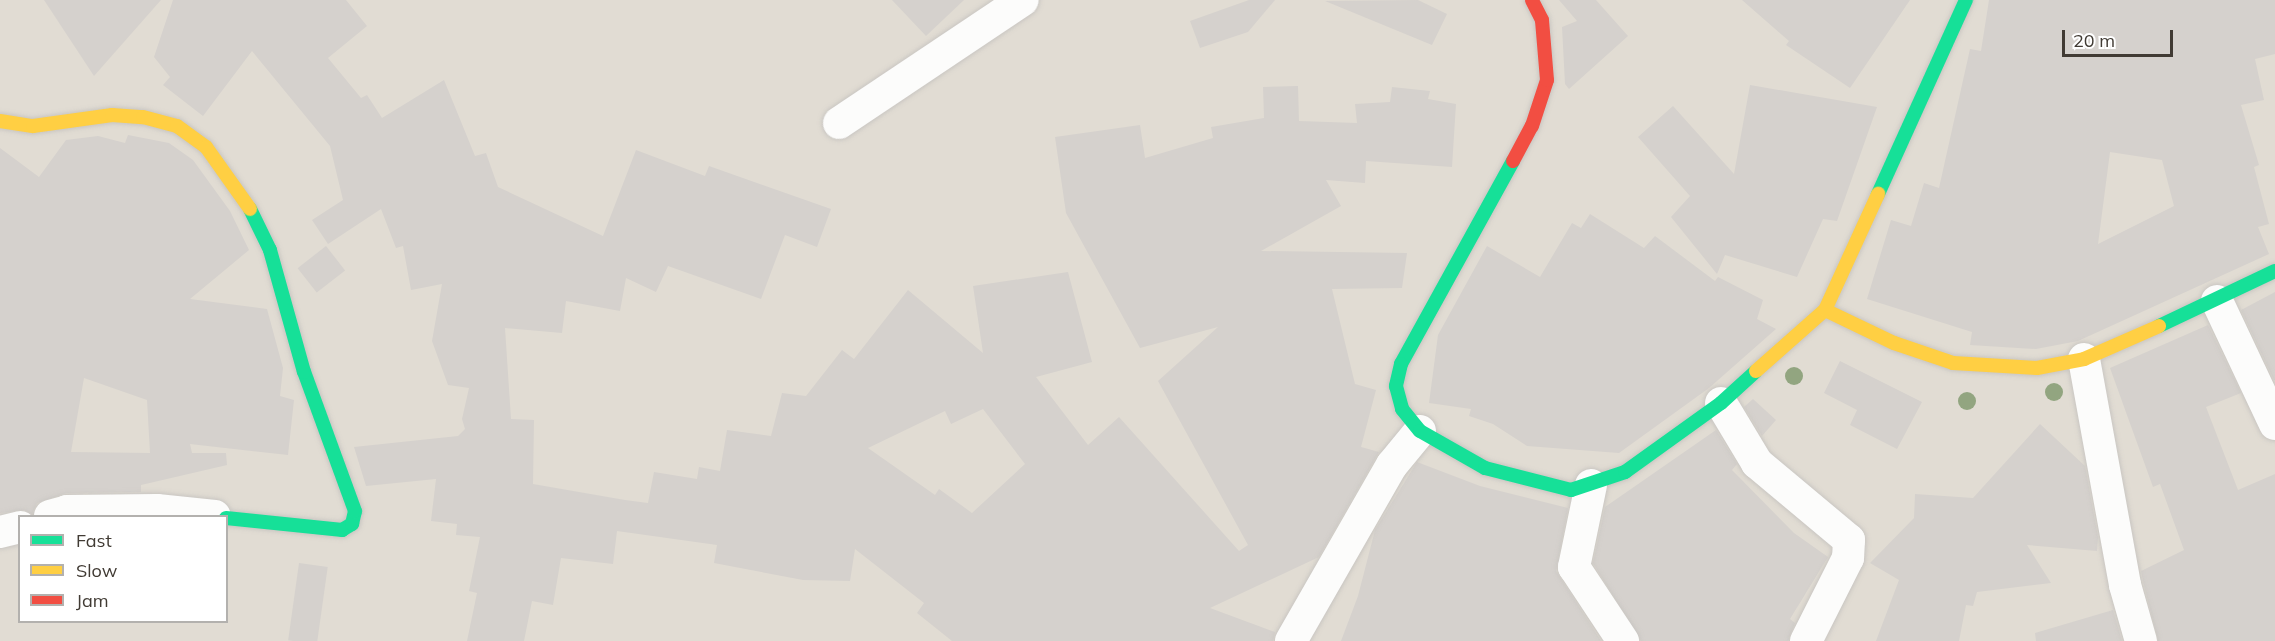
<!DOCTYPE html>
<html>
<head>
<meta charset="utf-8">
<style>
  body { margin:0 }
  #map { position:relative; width:2275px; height:641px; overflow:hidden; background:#edeae6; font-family:Mulish,sans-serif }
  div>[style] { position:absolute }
  .residential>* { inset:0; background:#e1dcd3 }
  .building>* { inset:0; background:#d5d1cd; transform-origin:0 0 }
  .roads { filter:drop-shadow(0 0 2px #c9c6c2) drop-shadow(0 0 2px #c9c6c2) }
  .street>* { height:32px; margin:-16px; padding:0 16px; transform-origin:16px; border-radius:16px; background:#fcfcfb }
  .fast>* { height:14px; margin:-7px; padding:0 7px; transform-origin:7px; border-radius:7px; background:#16e098 }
  .slow>* { height:14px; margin:-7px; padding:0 7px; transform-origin:7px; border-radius:7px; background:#ffcf43 }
  .jam>* { height:14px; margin:-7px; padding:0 7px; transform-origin:7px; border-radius:7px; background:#f24e42 }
  .trees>* { width:18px; height:18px; margin:-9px; border-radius:50%; background:#92a580 }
  span { translate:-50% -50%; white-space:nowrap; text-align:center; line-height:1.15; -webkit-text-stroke:4.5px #fff; paint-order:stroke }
  .legend { position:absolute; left:18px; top:515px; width:210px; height:108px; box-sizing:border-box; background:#fff; border:2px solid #b3b1ae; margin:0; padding:8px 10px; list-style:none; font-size:18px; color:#413b34 }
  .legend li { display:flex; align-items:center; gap:12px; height:30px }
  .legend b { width:30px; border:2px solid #b3b1ae }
  .scale { position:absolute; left:2062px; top:30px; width:111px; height:27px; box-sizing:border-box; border:3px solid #413b34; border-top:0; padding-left:8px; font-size:18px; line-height:21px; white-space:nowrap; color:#413b34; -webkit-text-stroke:4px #fff; paint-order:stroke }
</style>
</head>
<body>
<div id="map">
  <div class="residential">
    <i style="clip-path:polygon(evenodd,0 0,2275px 0,2275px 641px,0 641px,0 0,20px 516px,226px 516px,226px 622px,20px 622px,20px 516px)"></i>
  </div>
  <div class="building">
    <i style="clip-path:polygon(44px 0,161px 0,94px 76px)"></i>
    <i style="clip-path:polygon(evenodd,173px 0,346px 0,367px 26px,328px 58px,361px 98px,367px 95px,382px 118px,444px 80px,475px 156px,486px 153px,498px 187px,603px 236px,636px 150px,705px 176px,709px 166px,831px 209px,817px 247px,785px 235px,761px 299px,668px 266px,656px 292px,626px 278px,620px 311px,566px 301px,562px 333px,505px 328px,511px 419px,534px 420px,533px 484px,625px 500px,648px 503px,654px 472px,697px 479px,699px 467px,720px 471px,727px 430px,771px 436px,782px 393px,806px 396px,842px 350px,854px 359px,908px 290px,983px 353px,973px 286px,1068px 272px,1092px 362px,1036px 377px,1088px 445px,1119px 417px,1239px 551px,1248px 545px,1158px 381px,1218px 327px,1140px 348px,1066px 213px,1055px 137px,1140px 125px,1145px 158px,1213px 138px,1211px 127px,1264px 118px,1263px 87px,1298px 86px,1299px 121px,1357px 123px,1355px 104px,1390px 102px,1392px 87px,1430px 91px,1428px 99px,1456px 104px,1452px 167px,1366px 161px,1365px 183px,1326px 180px,1341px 206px,1261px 251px,1407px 253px,1402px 288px,1332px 289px,1355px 384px,1376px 390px,1361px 447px,1379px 452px,1319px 557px,1210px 608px,1275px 632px,1273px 641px,952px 641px,917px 613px,924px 603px,855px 549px,850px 581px,803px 580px,714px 563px,717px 545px,617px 531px,613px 564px,561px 558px,553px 605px,532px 601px,524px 641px,467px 641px,477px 593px,469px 591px,480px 537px,456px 535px,457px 524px,431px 521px,436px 479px,366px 486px,354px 447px,458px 436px,465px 429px,462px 419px,469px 388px,448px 385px,432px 341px,442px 284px,411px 290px,403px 246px,396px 248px,381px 209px,328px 244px,312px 220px,343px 200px,330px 146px,252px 51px,203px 116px,163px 85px,170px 77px,154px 57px,173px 0,983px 409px,1025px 464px,972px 513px,939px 489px,935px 495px,868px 448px,945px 411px,951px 424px,983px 409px)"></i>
    <i style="clip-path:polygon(892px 0,964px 0,926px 36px)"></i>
    <i style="clip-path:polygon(1249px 0,1275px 0,1248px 32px,1200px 48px,1190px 21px)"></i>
    <i style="clip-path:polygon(1418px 0,1447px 14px,1432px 45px,1325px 1px)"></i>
    <i style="clip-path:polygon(1559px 0,1596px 0,1628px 36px,1569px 89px,1565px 84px,1562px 27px,1577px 21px)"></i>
    <i style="clip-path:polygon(1742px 0,1910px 0,1850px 88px,1786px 45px,1789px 41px)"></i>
    <i style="clip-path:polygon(evenodd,1989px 0,2275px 0,2275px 54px,2255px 59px,2264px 100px,2241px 105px,2259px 165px,2254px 167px,2269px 224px,2258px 227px,2269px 254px,2078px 341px,2036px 349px,1970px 345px,1972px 332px,1867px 299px,1891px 220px,1911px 226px,1924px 183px,1939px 188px,1970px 49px,1981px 51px,1989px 0,2110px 152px,2162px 160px,2174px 206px,2098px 244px,2110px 152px)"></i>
    <i style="clip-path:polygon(1750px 85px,1877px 107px,1837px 221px,1823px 219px,1797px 277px,1725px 255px,1717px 274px,1671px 217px,1690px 196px,1638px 137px,1673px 106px,1734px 174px)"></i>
    <i style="clip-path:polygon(evenodd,128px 135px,169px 143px,193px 160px,230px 211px,249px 250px,190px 299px,267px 309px,283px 368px,280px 396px,294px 400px,288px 455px,190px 444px,192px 453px,226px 453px,227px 465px,141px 485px,141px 492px,66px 493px,37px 503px,32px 514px,24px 510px,0 513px,0 148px,39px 177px,66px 140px,98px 136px,125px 143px,128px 135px,84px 378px,147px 400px,150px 453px,71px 452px,84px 378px)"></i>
    <i style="clip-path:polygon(1590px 214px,1644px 248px,1655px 236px,1715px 281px,1718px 277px,1763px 300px,1757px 319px,1776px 329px,1709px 388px,1619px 453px,1527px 446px,1493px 424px,1469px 416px,1471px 409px,1429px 403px,1438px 335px,1487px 246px,1540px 277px,1572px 223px,1581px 228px)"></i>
    <i style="left:326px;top:246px;width:31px;height:36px;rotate:52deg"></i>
    <i style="clip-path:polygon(2275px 292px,2275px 380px,2274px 380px,2241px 310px)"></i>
    <i style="clip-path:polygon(2208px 325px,2241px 393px,2206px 407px,2238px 490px,2275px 474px,2275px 641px,2158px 641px,2143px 581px,2141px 571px,2184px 550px,2160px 484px,2153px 487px,2110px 368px)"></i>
    <i style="clip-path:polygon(1840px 361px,1922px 402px,1897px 449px,1850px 425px,1857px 410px,1824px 393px)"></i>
    <i style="clip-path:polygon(1753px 399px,1776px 420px,1762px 436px,1744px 407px)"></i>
    <i style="clip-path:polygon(2040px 424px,2085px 466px,2098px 537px,2097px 551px,2027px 545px,2051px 583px,1977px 592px,1973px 606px,1966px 605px,1959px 641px,1876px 641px,1899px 580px,1870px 563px,1914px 518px,1915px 494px,1973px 498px)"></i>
    <i style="clip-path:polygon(1716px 430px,1737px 464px,1732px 470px,1794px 533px,1828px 557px,1790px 619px,1795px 623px,1788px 641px,1641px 641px,1593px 563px,1605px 507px)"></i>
    <i style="clip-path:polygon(1417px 462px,1480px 486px,1568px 508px,1556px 571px,1601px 641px,1341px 641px,1358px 596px,1375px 530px)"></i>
    <i style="left:299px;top:563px;width:29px;height:78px;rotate:8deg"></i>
    <i style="clip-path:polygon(2113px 610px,2122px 641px,2036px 641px,2035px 633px)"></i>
  </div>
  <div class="roads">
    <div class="street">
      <i style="left:839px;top:123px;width:221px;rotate:-33.8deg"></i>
      <i style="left:2217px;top:301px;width:136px;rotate:64.8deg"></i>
      <i style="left:2084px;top:359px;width:230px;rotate:79.7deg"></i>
      <i style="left:2125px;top:585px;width:58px;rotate:74.1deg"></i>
      <i style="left:1721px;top:403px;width:70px;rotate:59deg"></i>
      <i style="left:1757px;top:463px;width:120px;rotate:39.9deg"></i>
      <i style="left:1849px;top:540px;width:18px;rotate:93deg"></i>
      <i style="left:1848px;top:558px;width:93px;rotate:116.8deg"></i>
      <i style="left:1591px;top:485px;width:84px;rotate:101.7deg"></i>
      <i style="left:1574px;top:567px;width:89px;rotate:56.5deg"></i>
      <i style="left:50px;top:516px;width:18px;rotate:-16deg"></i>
      <i style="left:67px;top:511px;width:90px;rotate:-0.6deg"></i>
      <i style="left:157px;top:510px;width:58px;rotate:5.9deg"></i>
      <i style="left:0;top:532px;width:21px;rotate:-14deg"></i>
      <i style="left:1291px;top:641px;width:203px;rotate:-60.2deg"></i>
      <i style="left:1392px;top:465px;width:44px;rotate:-50.5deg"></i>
    </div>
    <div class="fast">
      <i style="left:1513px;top:161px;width:232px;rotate:118.9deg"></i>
      <i style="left:1401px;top:364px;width:23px;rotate:103deg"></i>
      <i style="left:1396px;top:386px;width:24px;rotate:75deg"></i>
      <i style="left:1402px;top:409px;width:28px;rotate:51deg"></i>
      <i style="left:1420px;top:431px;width:75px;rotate:29.6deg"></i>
      <i style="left:1485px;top:468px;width:89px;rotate:14.3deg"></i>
      <i style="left:1571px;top:490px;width:57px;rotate:-18.4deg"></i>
      <i style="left:1625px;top:472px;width:118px;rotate:-35.7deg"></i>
      <i style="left:1721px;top:403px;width:47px;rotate:-42.4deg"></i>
      <i style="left:1878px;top:194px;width:213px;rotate:-65.6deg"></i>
      <i style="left:2159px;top:326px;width:128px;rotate:-25.4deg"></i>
      <i style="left:226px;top:518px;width:117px;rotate:5.9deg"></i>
      <i style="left:342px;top:530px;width:12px;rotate:-31deg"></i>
      <i style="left:352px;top:524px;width:13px;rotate:-77deg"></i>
      <i style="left:355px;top:511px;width:148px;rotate:-110.1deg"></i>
      <i style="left:304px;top:372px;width:127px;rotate:-105.6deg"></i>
      <i style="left:270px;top:250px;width:46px;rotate:-116deg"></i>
    </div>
    <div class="slow">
      <i style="left:0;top:121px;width:33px;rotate:9deg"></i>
      <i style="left:33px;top:126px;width:80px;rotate:-7.9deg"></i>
      <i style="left:112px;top:115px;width:31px;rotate:4deg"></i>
      <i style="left:143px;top:117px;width:35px;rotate:15deg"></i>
      <i style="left:177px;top:126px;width:36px;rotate:36deg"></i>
      <i style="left:206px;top:147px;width:76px;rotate:54.6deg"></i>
      <i style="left:1825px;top:310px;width:76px;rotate:25.6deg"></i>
      <i style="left:1894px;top:343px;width:62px;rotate:18.7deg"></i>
      <i style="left:1953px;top:363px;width:84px;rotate:3.4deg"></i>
      <i style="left:2037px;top:368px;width:48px;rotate:-10.8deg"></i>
      <i style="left:2084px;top:359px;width:82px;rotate:-23.7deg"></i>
      <i style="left:1756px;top:371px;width:92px;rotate:-41.5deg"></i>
      <i style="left:1825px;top:310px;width:128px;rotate:-65.4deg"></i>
    </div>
    <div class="jam">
      <i style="left:1513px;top:161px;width:40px;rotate:-62deg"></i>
      <i style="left:1532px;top:126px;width:48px;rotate:-71.9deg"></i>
      <i style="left:1547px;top:80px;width:60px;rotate:-94.8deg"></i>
      <i style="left:1542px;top:20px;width:22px;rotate:-117deg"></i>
    </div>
  </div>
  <div class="trees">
    <i style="left:1794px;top:376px"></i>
    <i style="left:2054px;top:392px"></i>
    <i style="left:1967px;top:401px"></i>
  </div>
  <ul class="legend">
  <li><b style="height:8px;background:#16e098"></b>Fast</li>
  <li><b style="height:8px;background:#ffcf43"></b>Slow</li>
  <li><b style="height:8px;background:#f24e42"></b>Jam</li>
  </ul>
  <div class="scale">20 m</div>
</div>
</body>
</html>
